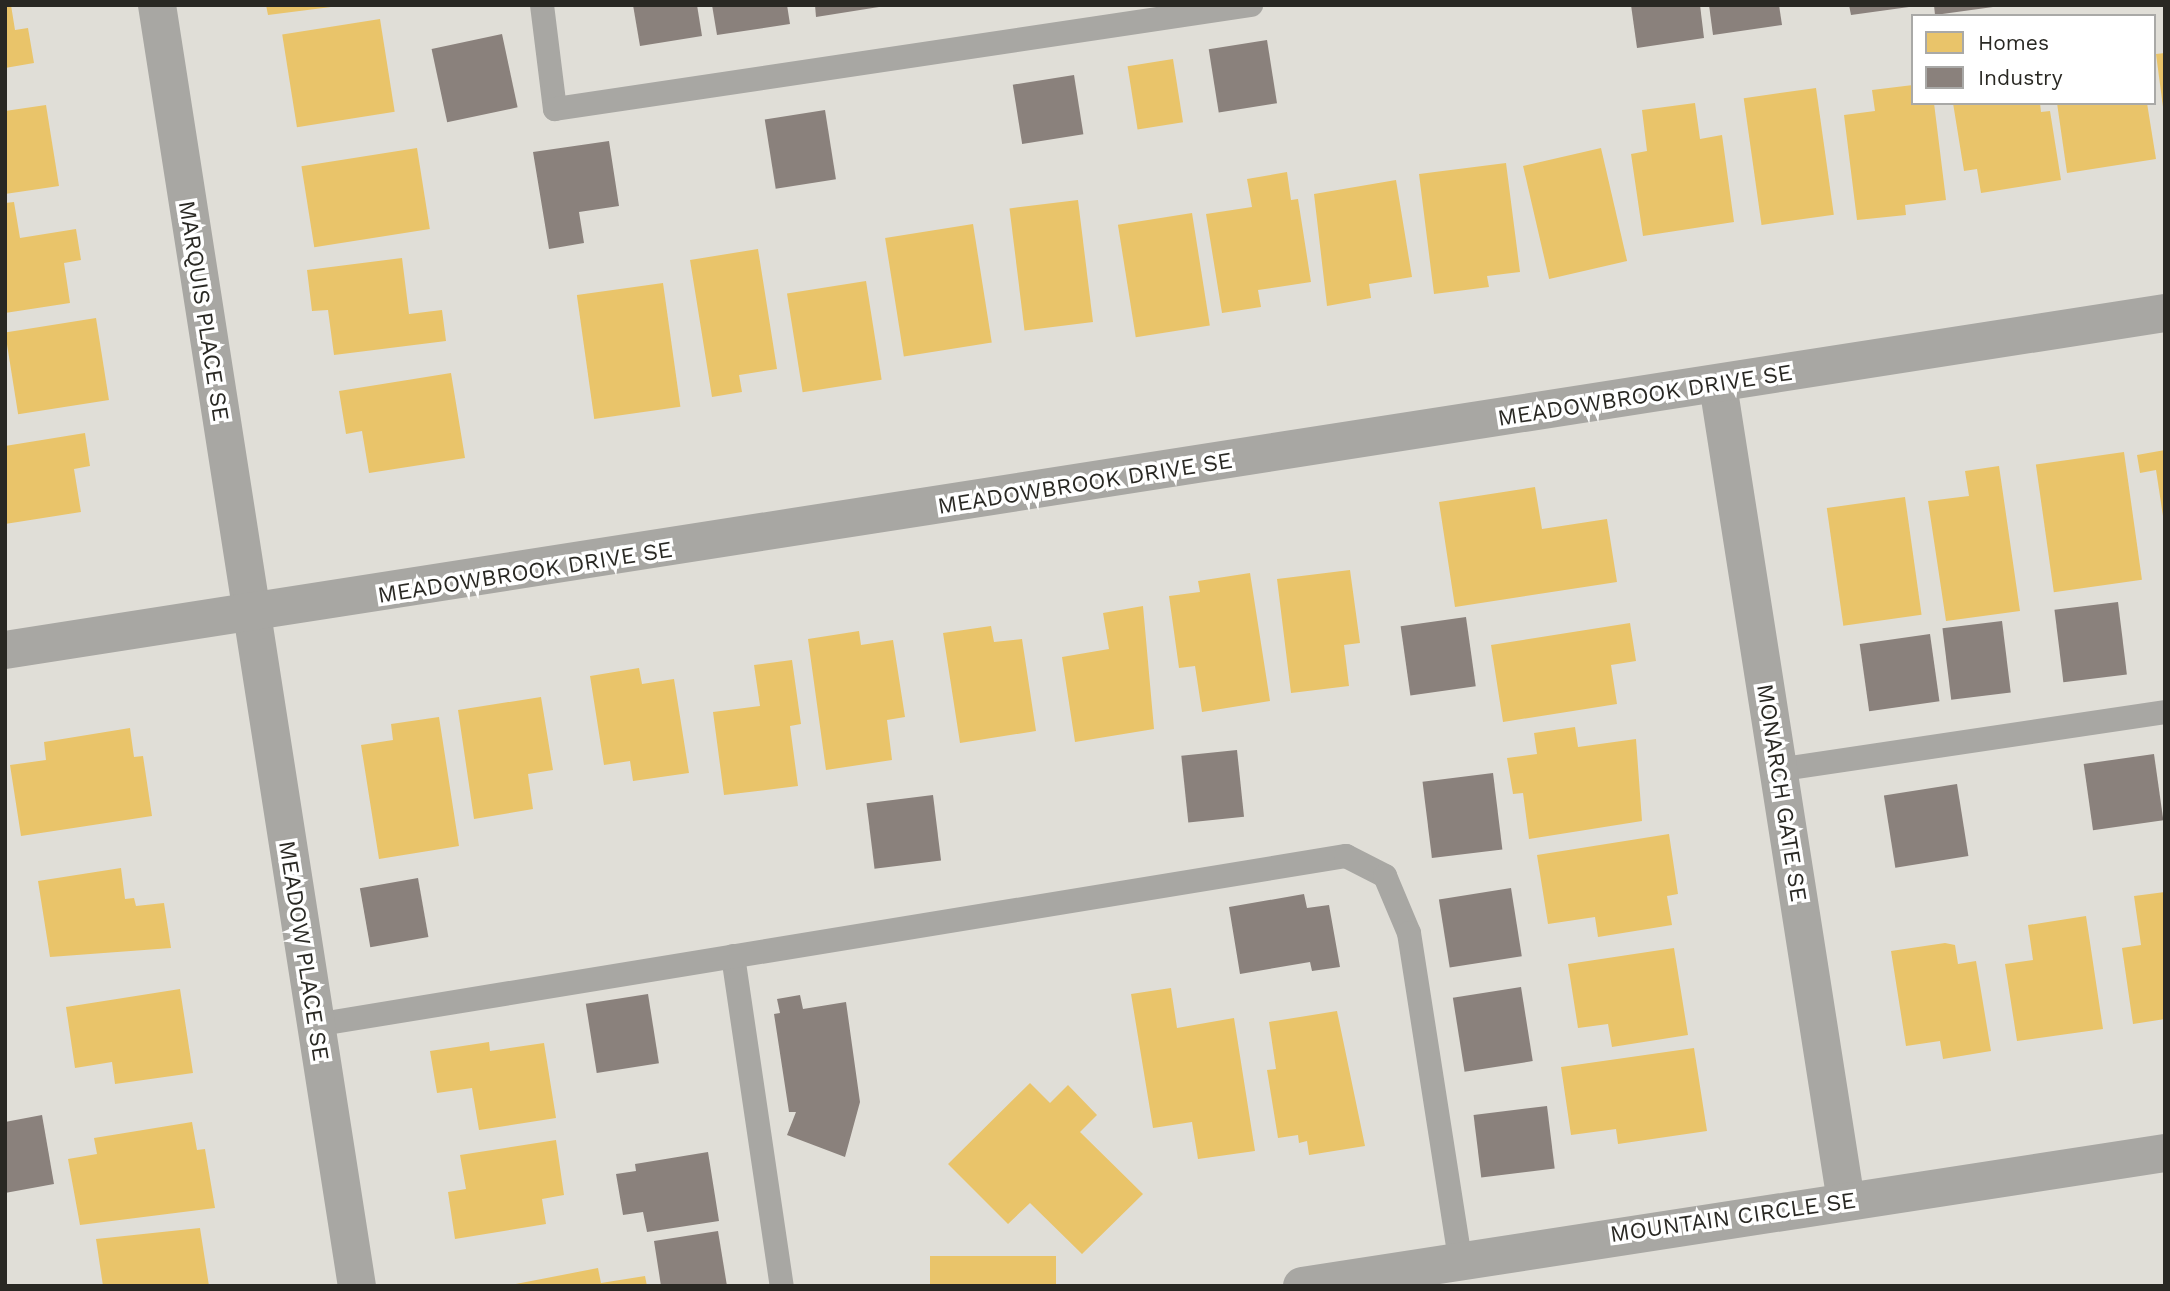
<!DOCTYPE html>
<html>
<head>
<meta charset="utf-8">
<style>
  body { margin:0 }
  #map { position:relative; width:2170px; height:1291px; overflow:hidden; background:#e0ded7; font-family:"Work Sans",sans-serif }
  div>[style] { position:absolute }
  .homes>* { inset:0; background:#e9c46a; transform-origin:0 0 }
  .industry>* { inset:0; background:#8a817c; transform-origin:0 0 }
  .lane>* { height:24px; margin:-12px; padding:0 12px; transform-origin:12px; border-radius:12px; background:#a8a7a3 }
  .street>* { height:38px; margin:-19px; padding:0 19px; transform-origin:19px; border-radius:19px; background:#a8a7a3 }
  span { translate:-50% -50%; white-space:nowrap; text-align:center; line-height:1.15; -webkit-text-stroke:7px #fff; paint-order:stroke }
  .street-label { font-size:23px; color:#292823 }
  .frame { position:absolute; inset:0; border:7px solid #292823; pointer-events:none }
  .legend { position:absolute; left:1911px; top:14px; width:245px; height:91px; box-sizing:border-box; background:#fff; border:2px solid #a9a9a7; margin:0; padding:9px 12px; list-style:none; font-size:21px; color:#292823 }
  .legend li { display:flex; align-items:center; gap:14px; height:35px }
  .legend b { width:35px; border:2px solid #a9a9a7 }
</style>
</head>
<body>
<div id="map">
  <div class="homes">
    <i style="clip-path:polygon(5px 5px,11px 5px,15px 30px,28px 28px,34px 63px,5px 68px)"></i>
    <i style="clip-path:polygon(266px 5px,331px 5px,331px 7px,268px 15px)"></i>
    <i style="left:380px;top:19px;width:94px;height:99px;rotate:81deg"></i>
    <i style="clip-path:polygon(2165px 53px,2165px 107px,2163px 107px,2156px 54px)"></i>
    <i style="left:1173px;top:59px;width:64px;height:46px;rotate:81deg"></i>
    <i style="clip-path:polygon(1913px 85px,1913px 103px,1934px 103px,1946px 200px,1905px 205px,1906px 215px,1857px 220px,1844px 115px,1875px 111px,1872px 90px)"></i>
    <i style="left:1816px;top:88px;width:128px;height:73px;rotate:82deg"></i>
    <i style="clip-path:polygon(1695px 103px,1700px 139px,1722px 135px,1734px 222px,1643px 236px,1631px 154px,1647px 151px,1642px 110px)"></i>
    <i style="clip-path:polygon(1953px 103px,2040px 103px,2041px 112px,2050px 111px,2061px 180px,1981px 193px,1977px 169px,1964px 171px)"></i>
    <i style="clip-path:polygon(2057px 103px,2147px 103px,2156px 159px,2067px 173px)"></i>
    <i style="clip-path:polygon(46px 105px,59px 186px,5px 194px,5px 111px)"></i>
    <i style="left:417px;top:148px;width:82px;height:117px;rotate:81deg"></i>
    <i style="left:1601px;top:148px;width:116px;height:80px;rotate:77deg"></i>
    <i style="clip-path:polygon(1506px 163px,1520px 272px,1487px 276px,1489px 287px,1434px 294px,1419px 174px)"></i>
    <i style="clip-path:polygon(1287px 172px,1291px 200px,1298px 199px,1311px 282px,1258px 290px,1261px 307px,1222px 313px,1206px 214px,1252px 207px,1247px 179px)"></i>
    <i style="clip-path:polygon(1396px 180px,1412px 277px,1369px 284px,1371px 298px,1327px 306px,1314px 194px)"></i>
    <i style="left:1078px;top:200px;width:123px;height:69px;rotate:83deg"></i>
    <i style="clip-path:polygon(14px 202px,20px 238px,76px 229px,81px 260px,64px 263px,70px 303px,5px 313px,5px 203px)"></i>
    <i style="left:1192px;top:213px;width:114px;height:75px;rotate:81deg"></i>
    <i style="left:973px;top:224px;width:120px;height:89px;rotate:81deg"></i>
    <i style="clip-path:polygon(758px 249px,777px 369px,739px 375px,742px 392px,712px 397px,690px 260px)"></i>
    <i style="clip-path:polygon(402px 258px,409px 314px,442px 310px,446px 341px,334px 355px,328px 310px,312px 311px,307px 270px)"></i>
    <i style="left:866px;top:281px;width:100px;height:80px;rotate:81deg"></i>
    <i style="left:663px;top:283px;width:125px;height:87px;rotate:82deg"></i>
    <i style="left:96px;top:318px;width:83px;height:92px;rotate:81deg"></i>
    <i style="clip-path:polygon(451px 373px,465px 458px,369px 473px,362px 431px,346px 434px,339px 391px)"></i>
    <i style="clip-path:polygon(85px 433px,90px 466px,74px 469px,81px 512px,5px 524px,5px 446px)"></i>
    <i style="clip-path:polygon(2165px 450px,2165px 516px,2163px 516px,2156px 470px,2140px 473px,2137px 455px)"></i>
    <i style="left:2124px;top:452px;width:129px;height:89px;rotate:82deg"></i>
    <i style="clip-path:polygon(1999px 466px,2020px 611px,1946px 621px,1928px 501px,1969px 496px,1965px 471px)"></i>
    <i style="clip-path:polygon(1535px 487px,1542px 529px,1607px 519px,1617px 582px,1455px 607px,1439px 502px)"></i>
    <i style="left:1905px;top:497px;width:119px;height:79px;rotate:82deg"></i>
    <i style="clip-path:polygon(1350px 570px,1360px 643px,1344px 645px,1349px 686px,1291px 693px,1277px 579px)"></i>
    <i style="clip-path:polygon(1250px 573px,1270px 701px,1202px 712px,1195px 666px,1179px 668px,1169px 596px,1200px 592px,1198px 581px)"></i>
    <i style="clip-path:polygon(1143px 606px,1154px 729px,1075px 742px,1062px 657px,1109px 649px,1103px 613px)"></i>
    <i style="clip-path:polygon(1630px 623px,1636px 661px,1611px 665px,1617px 704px,1503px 722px,1491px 645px)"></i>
    <i style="clip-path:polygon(991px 626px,994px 642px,1022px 639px,1036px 731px,960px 743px,943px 633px)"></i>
    <i style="clip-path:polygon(859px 631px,861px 645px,893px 640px,905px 717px,887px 720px,892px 760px,826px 770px,808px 639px)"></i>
    <i style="clip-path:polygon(792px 660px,801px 724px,790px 726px,798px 786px,724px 795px,713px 712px,760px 706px,754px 665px)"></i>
    <i style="clip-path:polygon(639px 668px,642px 684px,674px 679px,689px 773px,633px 781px,630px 761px,604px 765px,590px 676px)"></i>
    <i style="clip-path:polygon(541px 697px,553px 770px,528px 774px,533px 809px,474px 819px,458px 710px)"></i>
    <i style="clip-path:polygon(439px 717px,459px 846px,379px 859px,361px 745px,393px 740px,391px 724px)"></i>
    <i style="clip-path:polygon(1575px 727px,1578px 747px,1636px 739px,1642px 821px,1529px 839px,1523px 793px,1513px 794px,1507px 758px,1537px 754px,1534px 733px)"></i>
    <i style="clip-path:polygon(130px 728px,134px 757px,143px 756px,152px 816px,21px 836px,10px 765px,46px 760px,44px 742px)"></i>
    <i style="clip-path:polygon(1669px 834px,1678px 894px,1667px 896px,1672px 925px,1598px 937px,1595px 917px,1548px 924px,1537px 855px)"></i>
    <i style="clip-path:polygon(121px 868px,125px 899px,134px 898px,136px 906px,164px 903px,171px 948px,50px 957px,38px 881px)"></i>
    <i style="clip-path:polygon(2165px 892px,2165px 1019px,2133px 1024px,2122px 948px,2141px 945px,2134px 896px)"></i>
    <i style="clip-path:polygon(2086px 916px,2103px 1029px,2017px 1041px,2005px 964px,2033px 960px,2028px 925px)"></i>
    <i style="clip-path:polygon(1945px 943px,1955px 945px,1958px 964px,1976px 961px,1991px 1051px,1943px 1059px,1940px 1041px,1906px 1046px,1891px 951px)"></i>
    <i style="clip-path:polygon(1674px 948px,1688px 1035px,1612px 1047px,1608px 1024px,1578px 1028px,1568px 964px)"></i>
    <i style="clip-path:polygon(1171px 988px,1177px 1028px,1234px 1018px,1255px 1151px,1198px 1159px,1192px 1122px,1153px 1128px,1131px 994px)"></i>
    <i style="clip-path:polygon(180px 989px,193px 1073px,115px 1084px,112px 1062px,75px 1068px,66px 1007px)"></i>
    <i style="clip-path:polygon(1337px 1011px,1365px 1146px,1309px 1155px,1307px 1141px,1299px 1143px,1298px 1135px,1278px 1138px,1267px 1070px,1276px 1069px,1269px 1022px)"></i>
    <i style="clip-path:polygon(489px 1042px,490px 1051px,544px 1043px,556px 1118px,479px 1130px,472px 1088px,437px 1093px,430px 1051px)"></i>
    <i style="clip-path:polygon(1694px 1048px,1707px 1131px,1618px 1144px,1616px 1129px,1571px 1135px,1561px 1067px)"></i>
    <i style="clip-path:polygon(1030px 1083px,1050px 1103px,1068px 1085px,1097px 1115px,1080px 1132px,1143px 1194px,1082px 1254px,1030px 1203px,1008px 1224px,948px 1164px)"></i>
    <i style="clip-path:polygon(192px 1122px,197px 1150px,205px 1149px,215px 1208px,80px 1225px,68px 1159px,97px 1154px,94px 1138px)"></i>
    <i style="clip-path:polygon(556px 1140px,564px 1195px,542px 1199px,546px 1224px,455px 1239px,448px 1192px,466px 1189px,460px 1155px)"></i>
    <i style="clip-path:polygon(200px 1228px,209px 1286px,103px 1286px,96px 1239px)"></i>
    <i style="left:930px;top:1256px;width:126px;height:30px"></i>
    <i style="clip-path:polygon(598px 1268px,601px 1283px,645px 1276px,647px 1286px,506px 1286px)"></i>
  </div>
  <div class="industry">
    <i style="clip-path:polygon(633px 5px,697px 5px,702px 36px,640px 46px)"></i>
    <i style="clip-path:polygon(712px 5px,787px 5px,790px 24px,717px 35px)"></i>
    <i style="clip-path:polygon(815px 5px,879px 5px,879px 7px,816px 17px)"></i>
    <i style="clip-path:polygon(1631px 5px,1700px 5px,1704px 38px,1637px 48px)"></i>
    <i style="clip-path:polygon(1709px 5px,1779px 5px,1782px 25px,1713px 35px)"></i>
    <i style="clip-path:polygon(1849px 5px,1909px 5px,1909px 7px,1851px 15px)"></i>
    <i style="clip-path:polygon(1934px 5px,1993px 5px,1993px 7px,1935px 15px)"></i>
    <i style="left:502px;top:34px;width:75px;height:72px;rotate:78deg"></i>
    <i style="left:1267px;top:40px;width:64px;height:59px;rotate:81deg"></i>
    <i style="left:1074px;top:75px;width:60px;height:62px;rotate:81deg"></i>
    <i style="left:825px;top:110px;width:70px;height:61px;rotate:81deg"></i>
    <i style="clip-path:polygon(609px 141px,619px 206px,579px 212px,584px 243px,549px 249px,533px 152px)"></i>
    <i style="left:2118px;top:602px;width:73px;height:64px;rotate:83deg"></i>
    <i style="left:1466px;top:617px;width:70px;height:66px;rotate:82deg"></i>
    <i style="left:2002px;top:621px;width:72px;height:60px;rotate:83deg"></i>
    <i style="left:1930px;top:634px;width:68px;height:71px;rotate:82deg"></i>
    <i style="left:1237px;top:750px;width:67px;height:56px;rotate:84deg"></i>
    <i style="left:2154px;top:754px;width:67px;height:71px;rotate:82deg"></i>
    <i style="left:1493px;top:773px;width:77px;height:71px;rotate:83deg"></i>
    <i style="left:1957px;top:784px;width:73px;height:74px;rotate:81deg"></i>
    <i style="left:933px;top:795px;width:66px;height:67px;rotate:83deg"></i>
    <i style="left:418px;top:878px;width:60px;height:59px;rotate:80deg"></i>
    <i style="left:1511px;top:888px;width:69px;height:73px;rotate:81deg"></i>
    <i style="clip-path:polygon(1304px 894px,1307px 908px,1329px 905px,1340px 967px,1312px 971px,1310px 962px,1240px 974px,1229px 907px)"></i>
    <i style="left:1521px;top:987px;width:75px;height:69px;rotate:81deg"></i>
    <i style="left:648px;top:994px;width:70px;height:63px;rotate:81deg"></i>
    <i style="clip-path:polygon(800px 995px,803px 1009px,846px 1002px,860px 1102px,845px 1157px,787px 1135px,796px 1112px,789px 1112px,774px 1014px,780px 1013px,777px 999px)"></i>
    <i style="left:1547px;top:1106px;width:63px;height:74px;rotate:83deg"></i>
    <i style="clip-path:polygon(42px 1115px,54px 1184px,5px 1193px,5px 1122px)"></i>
    <i style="clip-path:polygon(708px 1152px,719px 1221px,647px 1232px,643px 1212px,623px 1215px,616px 1174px,636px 1171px,635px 1164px)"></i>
    <i style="clip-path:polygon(718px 1231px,727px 1286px,661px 1286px,654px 1241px)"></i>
  </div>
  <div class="lane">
    <i style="left:542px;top:5px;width:105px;rotate:82.9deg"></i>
    <i style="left:555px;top:109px;width:704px;rotate:-8.5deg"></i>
    <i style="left:1777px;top:770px;width:392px;rotate:-8.5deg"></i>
    <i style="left:733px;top:956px;width:334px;rotate:81.6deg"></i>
    <i style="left:315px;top:1025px;width:1045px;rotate:-9.31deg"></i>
    <i style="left:1346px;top:856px;width:44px;rotate:27.1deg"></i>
    <i style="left:1385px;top:876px;width:62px;rotate:67.2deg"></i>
    <i style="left:1409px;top:933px;width:329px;rotate:81.1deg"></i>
  </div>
  <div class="street">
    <i style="left:157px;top:5px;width:1297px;rotate:81.13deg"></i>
    <i style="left:1718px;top:385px;width:826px;rotate:81.09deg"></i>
    <i style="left:5px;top:650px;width:2186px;rotate:-8.87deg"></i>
    <i style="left:1302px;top:1286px;width:873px;rotate:-8.76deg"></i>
  </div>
  <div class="street-label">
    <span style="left:203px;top:311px;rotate:81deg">MARQUIS PLACE SE</span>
    <span style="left:1645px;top:396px;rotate:-9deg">MEADOWBROOK DRIVE SE</span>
    <span style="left:1085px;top:484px;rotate:-9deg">MEADOWBROOK DRIVE SE</span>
    <span style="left:525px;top:573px;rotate:-9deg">MEADOWBROOK DRIVE SE</span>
    <span style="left:1781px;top:793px;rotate:81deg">MONARCH GATE SE</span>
    <span style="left:303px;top:951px;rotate:81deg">MEADOW PLACE SE</span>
    <span style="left:1733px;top:1218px;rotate:-8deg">MOUNTAIN CIRCLE SE</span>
  </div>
  <div class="frame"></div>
  <ul class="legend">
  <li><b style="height:19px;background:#e9c46a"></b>Homes</li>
  <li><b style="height:19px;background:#8a817c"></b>Industry</li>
  </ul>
</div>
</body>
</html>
